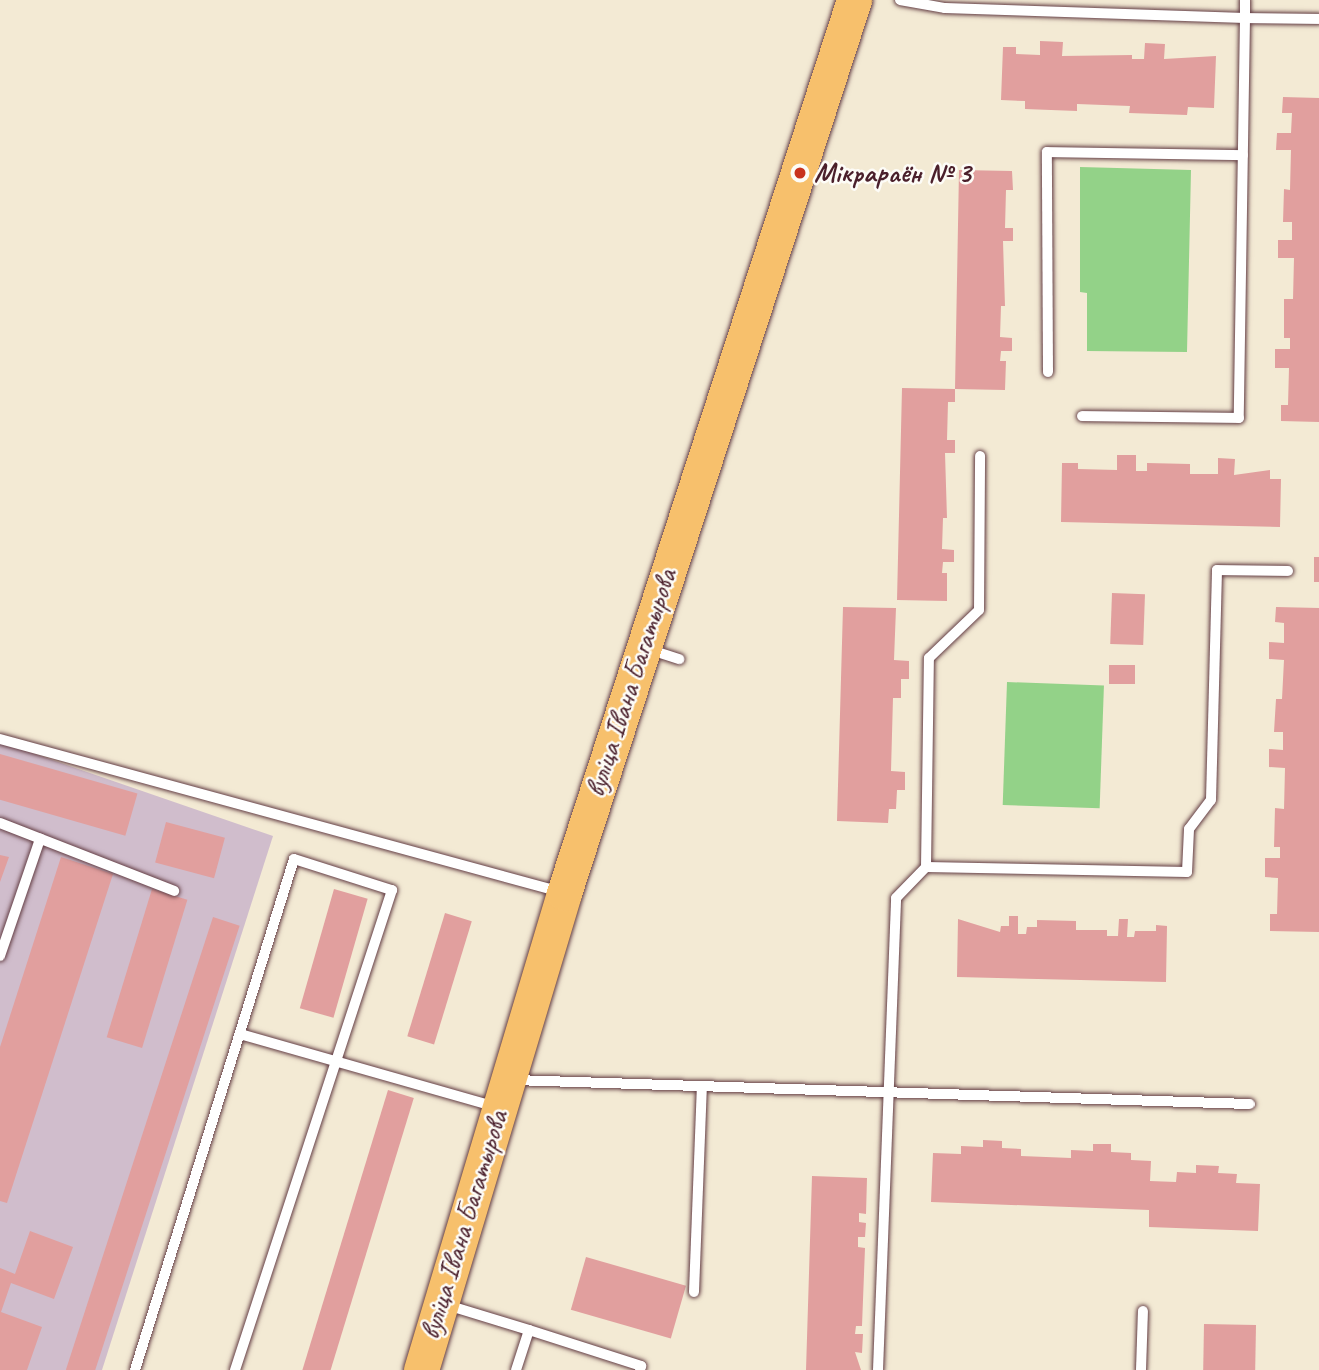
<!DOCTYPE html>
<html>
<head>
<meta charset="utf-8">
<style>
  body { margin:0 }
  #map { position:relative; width:1319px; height:1370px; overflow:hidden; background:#f3ead4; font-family:Caveat,sans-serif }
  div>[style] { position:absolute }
  .industrial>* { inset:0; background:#d0bdcc }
  .green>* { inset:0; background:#93d288; transform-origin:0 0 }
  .building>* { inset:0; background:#e19f9e; transform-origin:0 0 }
  .roads { filter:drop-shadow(0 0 2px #633d44) drop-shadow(0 0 2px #633d44) }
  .lane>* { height:10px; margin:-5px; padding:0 5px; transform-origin:5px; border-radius:5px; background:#fff }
  .primary>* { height:35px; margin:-17.5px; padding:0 17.5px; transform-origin:17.5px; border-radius:17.5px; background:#f7c06c }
  .dots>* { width:19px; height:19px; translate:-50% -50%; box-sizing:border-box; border:4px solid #fdfcf7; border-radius:50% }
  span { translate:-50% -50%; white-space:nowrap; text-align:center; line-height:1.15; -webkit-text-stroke:5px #fdfcf7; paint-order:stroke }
  .poi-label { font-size:28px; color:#4a1f2b; font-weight:700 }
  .left { translate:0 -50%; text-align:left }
  .street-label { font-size:28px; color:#4a1f2b }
</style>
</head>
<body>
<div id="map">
  <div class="industrial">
    <i style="clip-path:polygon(0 742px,273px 836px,102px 1370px,0 1370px)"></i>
  </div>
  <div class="green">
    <i style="clip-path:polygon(1080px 167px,1191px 170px,1187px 352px,1087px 351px,1087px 293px,1080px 292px)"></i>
    <i style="left:1007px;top:682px;width:97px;height:123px;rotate:2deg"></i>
  </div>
  <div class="building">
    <i style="clip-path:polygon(1040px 41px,1063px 42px,1062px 56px,1132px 55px,1132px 59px,1144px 59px,1145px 43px,1165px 44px,1164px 59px,1216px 56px,1214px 108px,1188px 107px,1187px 115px,1129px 113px,1130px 106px,1077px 104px,1077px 111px,1025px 109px,1025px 101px,1001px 100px,1003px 47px,1016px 47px,1016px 54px,1040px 55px)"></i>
    <i style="clip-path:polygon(1283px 97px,1319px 98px,1319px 422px,1281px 421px,1281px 405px,1288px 405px,1289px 368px,1275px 368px,1275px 349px,1290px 349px,1290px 338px,1284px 338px,1284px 299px,1293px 299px,1294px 258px,1278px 258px,1278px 240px,1292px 240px,1292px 222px,1283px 222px,1284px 189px,1290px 190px,1291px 150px,1276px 150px,1277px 133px,1291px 133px,1292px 113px,1282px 113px)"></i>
    <i style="clip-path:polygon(959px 170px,1012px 171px,1013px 190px,1006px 190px,1005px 228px,1013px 228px,1013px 241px,1003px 241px,1005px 306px,1001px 306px,1000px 337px,1012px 338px,1012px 351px,1001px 351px,1000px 361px,1006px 361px,1005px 390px,955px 389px)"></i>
    <i style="clip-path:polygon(902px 388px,955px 389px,955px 402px,948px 402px,947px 440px,955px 440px,955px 453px,945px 453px,947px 518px,943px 518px,942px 549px,954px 550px,954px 562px,943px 562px,942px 573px,947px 573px,947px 601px,897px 600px)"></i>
    <i style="clip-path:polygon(1117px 455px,1136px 455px,1136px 471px,1147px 471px,1147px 463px,1190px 464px,1190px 474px,1218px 474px,1218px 458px,1235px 459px,1234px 475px,1270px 470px,1270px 479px,1281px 479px,1280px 527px,1061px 522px,1062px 463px,1078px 463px,1078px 469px,1117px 470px)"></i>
    <i style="left:1314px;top:557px;width:5px;height:25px"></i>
    <i style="left:1112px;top:593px;width:33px;height:51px;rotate:2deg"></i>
    <i style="clip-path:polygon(843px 607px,896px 608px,894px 660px,909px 661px,909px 679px,901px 679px,901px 698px,893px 698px,891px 771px,905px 772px,905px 790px,897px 790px,896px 809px,889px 809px,888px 823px,837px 821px)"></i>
    <i style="clip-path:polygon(1276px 607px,1319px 608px,1319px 932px,1270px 931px,1270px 914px,1277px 914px,1278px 878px,1265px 877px,1265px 858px,1280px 858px,1280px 847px,1274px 847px,1275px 808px,1284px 809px,1285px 768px,1269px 767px,1269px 749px,1283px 750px,1283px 732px,1274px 732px,1276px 699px,1282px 699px,1284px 660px,1269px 659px,1269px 642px,1284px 643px,1284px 623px,1275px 622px)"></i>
    <i style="left:1109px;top:665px;width:26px;height:19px"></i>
    <i style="left:0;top:754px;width:143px;height:44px;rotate:16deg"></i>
    <i style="left:166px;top:822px;width:61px;height:42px;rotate:15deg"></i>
    <i style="clip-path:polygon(0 855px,9px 857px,0 882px)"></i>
    <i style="clip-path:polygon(61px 857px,113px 874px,7px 1203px,0 1201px,0 1047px)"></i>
    <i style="left:152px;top:889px;width:37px;height:155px;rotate:17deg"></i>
    <i style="left:334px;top:889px;width:35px;height:124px;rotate:16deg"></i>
    <i style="left:445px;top:913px;width:28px;height:129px;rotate:17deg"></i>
    <i style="clip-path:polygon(1009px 916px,1018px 916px,1018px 934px,1026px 934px,1027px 927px,1037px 927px,1037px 920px,1076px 921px,1076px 930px,1107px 930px,1107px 936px,1118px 936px,1119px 919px,1128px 919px,1127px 937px,1134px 937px,1135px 931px,1156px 931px,1156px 925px,1167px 926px,1166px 982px,957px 977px,958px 919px,1000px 932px,1001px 926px,1009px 926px)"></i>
    <i style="left:213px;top:917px;width:28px;height:476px;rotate:18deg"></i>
    <i style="left:388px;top:1090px;width:27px;height:294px;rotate:17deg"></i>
    <i style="clip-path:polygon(983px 1140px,1002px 1141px,1002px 1148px,1021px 1149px,1021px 1156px,1071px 1158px,1071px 1150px,1093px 1151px,1093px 1144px,1111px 1144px,1111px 1152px,1131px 1153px,1131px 1160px,1151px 1161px,1150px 1181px,1176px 1182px,1177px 1172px,1196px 1173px,1196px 1165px,1219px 1166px,1218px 1173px,1237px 1174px,1236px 1183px,1260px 1184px,1258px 1231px,1149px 1227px,1149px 1210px,931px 1202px,933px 1153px,961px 1154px,961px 1146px,983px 1147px)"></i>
    <i style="clip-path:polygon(812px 1176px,867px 1178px,866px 1214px,859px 1213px,859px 1222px,866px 1223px,865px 1237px,858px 1237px,858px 1247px,865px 1248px,862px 1326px,856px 1326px,855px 1334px,863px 1334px,862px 1353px,855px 1352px,861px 1370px,806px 1370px)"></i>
    <i style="clip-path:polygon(30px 1231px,73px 1247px,54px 1299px,11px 1283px,1px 1312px,42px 1327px,27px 1370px,0 1370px,0 1268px,15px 1274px)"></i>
    <i style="left:586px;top:1257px;width:104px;height:55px;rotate:16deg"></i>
    <i style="left:1204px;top:1324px;width:52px;height:46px;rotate:1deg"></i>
  </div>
  <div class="roads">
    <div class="lane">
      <i style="left:900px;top:0;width:46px;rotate:10.1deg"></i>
      <i style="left:945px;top:8px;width:300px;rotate:1.9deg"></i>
      <i style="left:1245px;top:18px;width:400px;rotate:90.9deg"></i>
      <i style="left:1239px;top:418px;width:157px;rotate:-179.3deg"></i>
      <i style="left:1245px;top:0;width:18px;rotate:90deg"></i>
      <i style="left:1245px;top:18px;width:74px;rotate:0.8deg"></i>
      <i style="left:1048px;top:372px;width:220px;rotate:-90.3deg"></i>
      <i style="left:1047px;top:152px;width:196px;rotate:0.9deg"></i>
      <i style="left:648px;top:649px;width:33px;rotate:18deg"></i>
      <i style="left:0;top:739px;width:581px;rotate:15.26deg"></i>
      <i style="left:0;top:823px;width:187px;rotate:21.3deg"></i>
      <i style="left:926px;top:867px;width:261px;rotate:1.1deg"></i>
      <i style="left:1187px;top:872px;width:43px;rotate:-87.3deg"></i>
      <i style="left:1189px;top:829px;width:36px;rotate:-53deg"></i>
      <i style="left:1211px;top:800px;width:230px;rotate:-88.5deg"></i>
      <i style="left:1217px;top:570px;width:71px;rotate:0.8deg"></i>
      <i style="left:0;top:956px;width:124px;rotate:-71.1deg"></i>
      <i style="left:240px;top:1034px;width:267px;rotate:15.9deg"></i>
      <i style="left:514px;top:1080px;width:736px;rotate:1.87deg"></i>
      <i style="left:694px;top:1292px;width:205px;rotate:-87.8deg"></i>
      <i style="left:447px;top:1305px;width:86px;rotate:17deg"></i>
      <i style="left:529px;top:1330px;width:42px;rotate:108deg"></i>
      <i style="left:529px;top:1330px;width:118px;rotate:17.8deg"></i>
      <i style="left:641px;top:1366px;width:4px;rotate:104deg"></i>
      <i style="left:135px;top:1370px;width:535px;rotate:-72.72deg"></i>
      <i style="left:294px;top:859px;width:103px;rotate:17.6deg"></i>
      <i style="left:392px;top:890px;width:505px;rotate:108.11deg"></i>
      <i style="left:878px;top:1370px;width:472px;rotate:-87.8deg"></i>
      <i style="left:896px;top:898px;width:43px;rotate:-45.9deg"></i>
      <i style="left:926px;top:867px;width:209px;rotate:-89.2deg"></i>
      <i style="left:929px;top:658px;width:69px;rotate:-43.8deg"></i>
      <i style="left:979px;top:610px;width:154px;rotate:-89.6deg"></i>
      <i style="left:1141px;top:1370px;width:59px;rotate:-88.1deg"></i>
    </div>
    <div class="primary">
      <i style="left:421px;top:1370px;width:498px;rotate:-73.3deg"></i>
      <i style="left:564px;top:893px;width:939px;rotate:-72.01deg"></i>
    </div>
  </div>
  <div class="dots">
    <i style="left:800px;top:173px;background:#c8321e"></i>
  </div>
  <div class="poi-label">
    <span class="left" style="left:814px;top:173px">Мікрараён № 3</span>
  </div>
  <div class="street-label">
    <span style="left:631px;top:683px;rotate:-72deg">вуліца Івана Багатырова</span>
    <span style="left:464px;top:1225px;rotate:-73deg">вуліца Івана Багатырова</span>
  </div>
</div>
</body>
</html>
